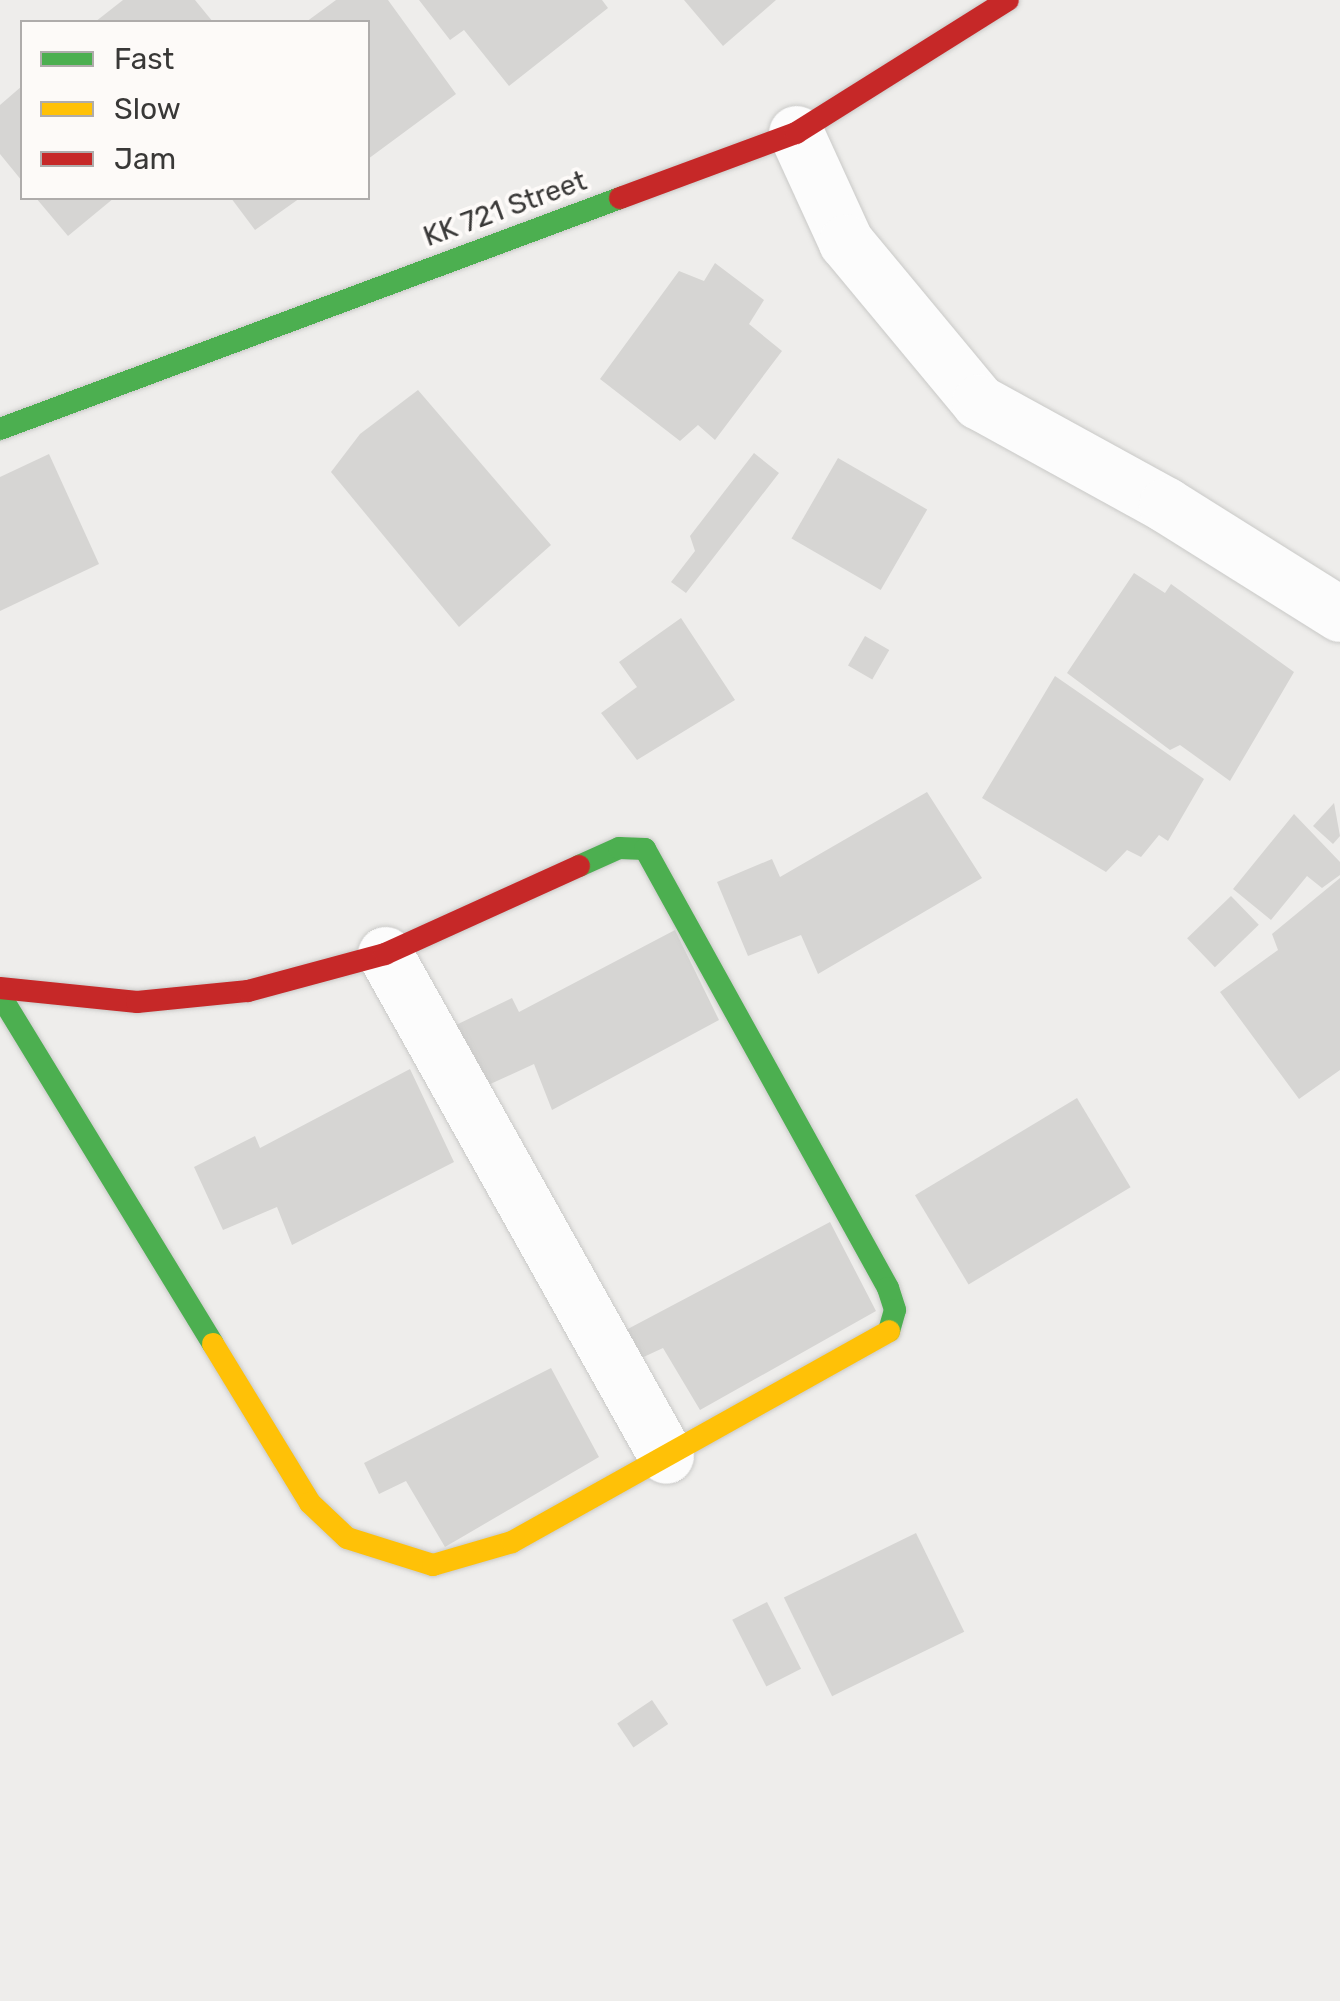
<!DOCTYPE html>
<html>
<head>
<meta charset="utf-8">
<style>
  body { margin:0 }
  #map { position:relative; width:1340px; height:2001px; overflow:hidden; background:#eeedeb; font-family:Rubik,sans-serif }
  div>[style] { position:absolute }
  .building>* { inset:0; background:#d6d5d3; transform-origin:0 0 }
  .roads { filter:drop-shadow(0 0 2px #c9c9c7) drop-shadow(0 0 2px #c9c9c7) }
  .street>* { height:55px; margin:-27.5px; padding:0 27.5px; transform-origin:27.5px; border-radius:27.5px; background:#fcfcfc }
  .fast>* { height:22px; margin:-11px; padding:0 11px; transform-origin:11px; border-radius:11px; background:#4caf50 }
  .slow>* { height:22px; margin:-11px; padding:0 11px; transform-origin:11px; border-radius:11px; background:#ffc107 }
  .jam>* { height:22px; margin:-11px; padding:0 11px; transform-origin:11px; border-radius:11px; background:#c62828 }
  span { translate:-50% -50%; white-space:nowrap; text-align:center; line-height:1.15; -webkit-text-stroke:8px #fdfaf8; paint-order:stroke }
  .street-label { font-size:28px; color:#393837 }
  .legend { position:absolute; left:20px; top:20px; width:350px; height:180px; box-sizing:border-box; background:#fdfaf8; border:2px solid #afacab; margin:0; padding:12px 18px; list-style:none; font-size:30px; color:#393837 }
  .legend li { display:flex; align-items:center; gap:20px; height:50px }
  .legend b { width:50px; border:2px solid #afacab }
</style>
</head>
<body>
<div id="map">
  <div class="building">
    <i style="clip-path:polygon(123px 0,195px 0,213px 22px,95px 22px)"></i>
    <i style="clip-path:polygon(336px 0,388px 0,456px 94px,368px 159px,368px 22px,306px 22px)"></i>
    <i style="clip-path:polygon(419px 0,602px 0,608px 8px,509px 86px,464px 30px,450px 40px)"></i>
    <i style="clip-path:polygon(684px 0,776px 0,723px 46px)"></i>
    <i style="clip-path:polygon(22px 86px,22px 181px,0 154px,0 105px)"></i>
    <i style="clip-path:polygon(36px 198px,114px 198px,68px 236px)"></i>
    <i style="clip-path:polygon(231px 198px,300px 198px,255px 230px)"></i>
    <i style="clip-path:polygon(715px 263px,764px 300px,749px 324px,782px 351px,715px 440px,698px 425px,680px 441px,600px 379px,679px 271px,704px 281px)"></i>
    <i style="clip-path:polygon(418px 390px,551px 545px,459px 627px,331px 472px,360px 434px)"></i>
    <i style="clip-path:polygon(754px 453px,779px 473px,686px 593px,671px 582px,695px 551px,690px 536px)"></i>
    <i style="clip-path:polygon(49px 454px,99px 564px,0 611px,0 477px)"></i>
    <i style="left:838px;top:458px;width:103px;height:93px;rotate:30deg"></i>
    <i style="clip-path:polygon(1134px 573px,1165px 593px,1171px 584px,1294px 672px,1230px 781px,1180px 745px,1170px 750px,1067px 673px)"></i>
    <i style="clip-path:polygon(681px 618px,735px 700px,637px 760px,601px 713px,637px 687px,619px 662px)"></i>
    <i style="left:865px;top:636px;width:28px;height:34px;rotate:30deg"></i>
    <i style="clip-path:polygon(1055px 676px,1204px 779px,1168px 841px,1159px 835px,1141px 857px,1127px 850px,1106px 872px,982px 798px)"></i>
    <i style="clip-path:polygon(927px 792px,982px 878px,818px 974px,801px 935px,748px 956px,717px 882px,772px 859px,780px 877px)"></i>
    <i style="clip-path:polygon(1334px 803px,1340px 836px,1333px 844px,1313px 826px)"></i>
    <i style="clip-path:polygon(1294px 814px,1340px 862px,1340px 875px,1322px 888px,1307px 876px,1271px 920px,1233px 889px)"></i>
    <i style="clip-path:polygon(1340px 878px,1340px 1070px,1299px 1099px,1220px 992px,1278px 950px,1272px 934px)"></i>
    <i style="left:1231px;top:896px;width:40px;height:61px;rotate:46deg"></i>
    <i style="clip-path:polygon(675px 930px,719px 1020px,552px 1110px,534px 1064px,486px 1086px,456px 1025px,512px 998px,519px 1012px)"></i>
    <i style="clip-path:polygon(410px 1069px,454px 1162px,292px 1245px,277px 1207px,223px 1230px,194px 1167px,255px 1136px,260px 1148px)"></i>
    <i style="left:1077px;top:1098px;width:104px;height:189px;rotate:59deg"></i>
    <i style="clip-path:polygon(830px 1222px,876px 1311px,700px 1410px,663px 1348px,635px 1361px,624px 1331px)"></i>
    <i style="clip-path:polygon(551px 1368px,599px 1457px,445px 1547px,406px 1481px,379px 1494px,364px 1463px)"></i>
    <i style="left:916px;top:1533px;width:110px;height:147px;rotate:64deg"></i>
    <i style="left:767px;top:1602px;width:75px;height:39px;rotate:63deg"></i>
    <i style="left:652px;top:1700px;width:29px;height:42px;rotate:56deg"></i>
  </div>
  <div class="roads">
    <div class="street">
      <i style="left:796px;top:133px;width:120px;rotate:65.4deg"></i>
      <i style="left:846px;top:242px;width:208px;rotate:50.3deg"></i>
      <i style="left:979px;top:402px;width:213px;rotate:28.8deg"></i>
      <i style="left:1166px;top:505px;width:205px;rotate:32.1deg"></i>
      <i style="left:385px;top:954px;width:575px;rotate:60.76deg"></i>
    </div>
    <div class="fast">
      <i style="left:0;top:429px;width:662px;rotate:-20.43deg"></i>
      <i style="left:579px;top:866px;width:44px;rotate:-24.2deg"></i>
      <i style="left:619px;top:848px;width:26px;rotate:2deg"></i>
      <i style="left:645px;top:849px;width:502px;rotate:61.03deg"></i>
      <i style="left:888px;top:1288px;width:23px;rotate:72deg"></i>
      <i style="left:895px;top:1310px;width:22px;rotate:106deg"></i>
      <i style="left:0;top:995px;width:409px;rotate:58.6deg"></i>
    </div>
    <div class="slow">
      <i style="left:213px;top:1344px;width:186px;rotate:58.6deg"></i>
      <i style="left:310px;top:1503px;width:51px;rotate:43.4deg"></i>
      <i style="left:347px;top:1538px;width:90px;rotate:17.4deg"></i>
      <i style="left:433px;top:1565px;width:82px;rotate:-16.2deg"></i>
      <i style="left:512px;top:1542px;width:432px;rotate:-29.2deg"></i>
    </div>
    <div class="jam">
      <i style="left:620px;top:198px;width:188px;rotate:-20.3deg"></i>
      <i style="left:796px;top:133px;width:250px;rotate:-32.1deg"></i>
      <i style="left:0;top:988px;width:138px;rotate:5.8deg"></i>
      <i style="left:137px;top:1002px;width:112px;rotate:-5.7deg"></i>
      <i style="left:248px;top:991px;width:142px;rotate:-15.1deg"></i>
      <i style="left:385px;top:954px;width:213px;rotate:-24.4deg"></i>
    </div>
  </div>
  <div class="street-label">
    <span style="left:505px;top:209px;rotate:-20deg">KK 721 Street</span>
  </div>
  <ul class="legend">
  <li><b style="height:12px;background:#4caf50"></b>Fast</li>
  <li><b style="height:12px;background:#ffc107"></b>Slow</li>
  <li><b style="height:12px;background:#c62828"></b>Jam</li>
  </ul>
</div>
</body>
</html>
